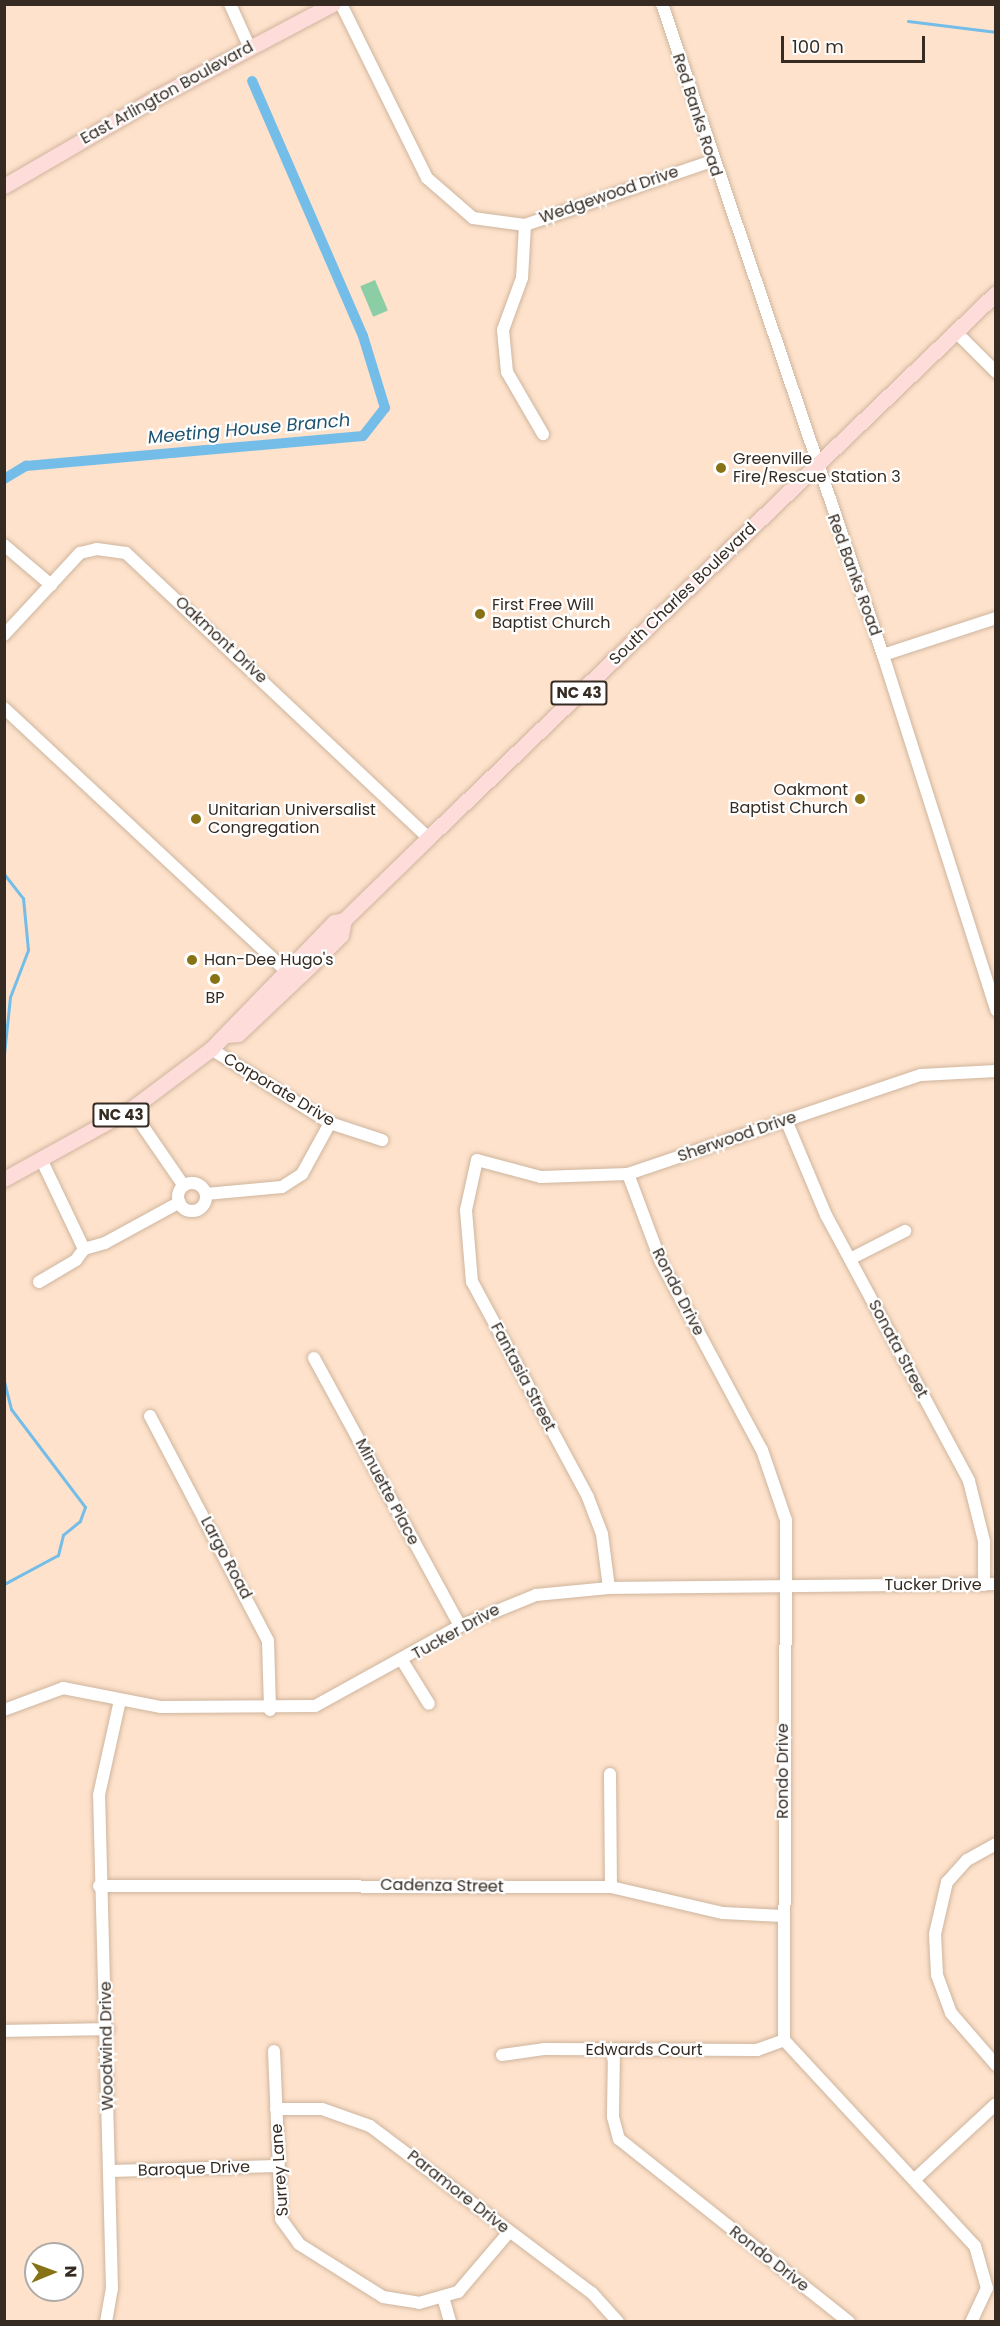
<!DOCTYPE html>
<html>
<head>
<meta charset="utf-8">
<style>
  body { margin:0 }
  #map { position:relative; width:1000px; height:2326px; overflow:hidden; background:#fee2cb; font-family:Poppins,sans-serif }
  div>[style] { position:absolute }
  .green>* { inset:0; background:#8bcea6; transform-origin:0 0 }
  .stream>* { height:3px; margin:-1.5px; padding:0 1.5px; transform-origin:1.5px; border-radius:1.5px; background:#74bde9 }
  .canal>* { height:10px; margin:-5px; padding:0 5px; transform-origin:5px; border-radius:5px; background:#74bde9 }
  .roads { filter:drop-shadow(0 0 2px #cfb59e) drop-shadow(0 0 2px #cfb59e) }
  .minor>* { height:12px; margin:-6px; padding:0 6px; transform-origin:6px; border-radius:6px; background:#fff }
  .minor>.ring { margin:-6px; padding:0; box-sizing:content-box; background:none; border:12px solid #fff; border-radius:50% }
  .major>* { height:15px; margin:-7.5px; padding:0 7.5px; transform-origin:7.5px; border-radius:7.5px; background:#fddcda }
  .dots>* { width:16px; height:16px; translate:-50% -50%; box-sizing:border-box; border:3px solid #fff; border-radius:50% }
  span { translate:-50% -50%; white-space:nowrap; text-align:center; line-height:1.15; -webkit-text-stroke:4.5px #fff; paint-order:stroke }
  .shield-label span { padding:2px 4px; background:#fff; border:2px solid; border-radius:4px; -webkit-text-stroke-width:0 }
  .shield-label { font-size:15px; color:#352b22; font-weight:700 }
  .street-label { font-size:16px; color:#352b22 }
  .poi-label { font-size:16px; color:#352b22 }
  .left { translate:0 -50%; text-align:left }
  .right { translate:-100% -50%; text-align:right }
  .water-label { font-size:18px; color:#1c5472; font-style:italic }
  .frame { position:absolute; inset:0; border:6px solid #352b22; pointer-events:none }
  .north { position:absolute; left:24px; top:2242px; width:60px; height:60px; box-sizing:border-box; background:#fff; border:2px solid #aeaaa7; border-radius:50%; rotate:89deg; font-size:16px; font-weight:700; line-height:24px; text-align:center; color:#352b22 }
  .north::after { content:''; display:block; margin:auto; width:21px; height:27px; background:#877316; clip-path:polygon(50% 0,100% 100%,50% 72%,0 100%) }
  .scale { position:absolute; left:781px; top:36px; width:144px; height:27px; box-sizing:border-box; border:3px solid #352b22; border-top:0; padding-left:8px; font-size:18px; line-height:21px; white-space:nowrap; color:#352b22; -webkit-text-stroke:4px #fff; paint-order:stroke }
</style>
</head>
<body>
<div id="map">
  <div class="green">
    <i style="left:375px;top:280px;width:33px;height:16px;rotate:67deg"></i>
  </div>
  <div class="stream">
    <i style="left:908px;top:21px;width:89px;rotate:7.1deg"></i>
    <i style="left:4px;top:874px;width:31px;rotate:52deg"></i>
    <i style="left:23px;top:898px;width:52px;rotate:84.5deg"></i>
    <i style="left:28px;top:950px;width:50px;rotate:111deg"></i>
    <i style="left:10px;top:997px;width:57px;rotate:96deg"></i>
    <i style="left:4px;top:1381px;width:29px;rotate:76deg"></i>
    <i style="left:11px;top:1409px;width:123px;rotate:52.9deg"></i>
    <i style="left:85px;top:1507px;width:15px;rotate:110deg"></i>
    <i style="left:80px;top:1521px;width:22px;rotate:141deg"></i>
    <i style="left:63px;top:1535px;width:21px;rotate:104deg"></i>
    <i style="left:58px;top:1555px;width:61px;rotate:151.8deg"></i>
  </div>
  <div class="canal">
    <i style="left:4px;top:479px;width:26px;rotate:-31deg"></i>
    <i style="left:26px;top:466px;width:338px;rotate:-5.1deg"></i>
    <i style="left:363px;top:436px;width:36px;rotate:-52deg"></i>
    <i style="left:385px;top:408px;width:75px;rotate:-107deg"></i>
    <i style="left:363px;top:336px;width:278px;rotate:-113.5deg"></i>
  </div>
  <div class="roads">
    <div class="minor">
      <i style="left:230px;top:4px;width:46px;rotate:65.7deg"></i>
      <i style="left:341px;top:4px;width:194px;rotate:63.7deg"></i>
      <i style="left:427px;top:178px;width:61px;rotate:41deg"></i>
      <i style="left:473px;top:218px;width:52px;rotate:7.7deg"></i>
      <i style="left:525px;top:225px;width:198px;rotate:-18.9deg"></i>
      <i style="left:662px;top:4px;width:687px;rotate:71.25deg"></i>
      <i style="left:883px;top:655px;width:373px;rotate:72.3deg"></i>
      <i style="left:525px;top:225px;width:53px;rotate:93.2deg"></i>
      <i style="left:522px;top:278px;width:55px;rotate:110.1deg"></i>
      <i style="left:503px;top:330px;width:42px;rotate:84.6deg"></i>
      <i style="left:507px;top:372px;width:72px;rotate:59.9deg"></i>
      <i style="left:956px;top:332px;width:57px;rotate:45deg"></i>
      <i style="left:4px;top:545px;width:62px;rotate:40.4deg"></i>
      <i style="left:4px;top:635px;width:112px;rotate:-47.2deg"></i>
      <i style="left:80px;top:553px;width:17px;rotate:-13deg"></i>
      <i style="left:97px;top:549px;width:29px;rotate:8deg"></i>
      <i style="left:126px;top:553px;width:415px;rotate:43.3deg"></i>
      <i style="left:883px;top:655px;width:119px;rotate:-18.1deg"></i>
      <i style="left:4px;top:708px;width:384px;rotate:43deg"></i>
      <i style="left:211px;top:1049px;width:140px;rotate:31.9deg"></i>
      <i style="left:330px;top:1123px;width:55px;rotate:18.1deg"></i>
      <i style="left:131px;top:1109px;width:93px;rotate:55.5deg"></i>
      <i style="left:786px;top:1120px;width:103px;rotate:67.2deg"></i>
      <i style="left:826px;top:1215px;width:302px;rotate:61.7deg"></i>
      <i style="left:969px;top:1481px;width:62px;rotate:76deg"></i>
      <i style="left:984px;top:1541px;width:44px;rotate:90deg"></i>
      <i style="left:42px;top:1161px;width:98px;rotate:64.5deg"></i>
      <i style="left:628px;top:1174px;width:94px;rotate:69.4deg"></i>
      <i style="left:661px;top:1262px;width:213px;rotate:61.8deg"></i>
      <i style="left:762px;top:1450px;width:74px;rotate:71.1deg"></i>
      <i style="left:786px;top:1520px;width:520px;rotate:90.22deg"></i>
      <i style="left:784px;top:2040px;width:281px;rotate:47.2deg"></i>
      <i style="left:975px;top:2246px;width:44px;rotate:74.1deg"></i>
      <i style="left:987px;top:2288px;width:38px;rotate:115deg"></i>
      <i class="ring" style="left:178px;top:1183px;width:16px;height:16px"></i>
      <i style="left:206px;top:1194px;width:76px;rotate:-5.3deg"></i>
      <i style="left:282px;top:1187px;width:24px;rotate:-33deg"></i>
      <i style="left:302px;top:1174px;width:58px;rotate:-61.2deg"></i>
      <i style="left:84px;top:1249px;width:22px;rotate:-16deg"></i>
      <i style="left:105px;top:1243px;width:85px;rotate:-28.7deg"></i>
      <i style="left:850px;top:1259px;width:62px;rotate:-27deg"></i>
      <i style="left:39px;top:1282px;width:43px;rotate:-30.7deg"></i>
      <i style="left:76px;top:1260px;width:14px;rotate:-54deg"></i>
      <i style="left:314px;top:1358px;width:305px;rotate:61.4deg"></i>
      <i style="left:150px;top:1416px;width:254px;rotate:62.3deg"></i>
      <i style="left:268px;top:1641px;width:69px;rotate:88.3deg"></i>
      <i style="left:609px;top:1588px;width:54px;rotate:-97.4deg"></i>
      <i style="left:602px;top:1534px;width:40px;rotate:-111deg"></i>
      <i style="left:588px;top:1497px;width:244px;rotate:-118.3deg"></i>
      <i style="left:472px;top:1282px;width:72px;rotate:-94.8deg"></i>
      <i style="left:466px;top:1210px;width:51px;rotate:-77.6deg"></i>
      <i style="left:477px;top:1160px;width:66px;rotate:14.9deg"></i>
      <i style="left:541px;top:1177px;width:87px;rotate:-2deg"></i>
      <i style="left:628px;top:1174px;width:309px;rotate:-18.7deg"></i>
      <i style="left:921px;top:1075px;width:75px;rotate:-3.1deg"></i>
      <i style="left:403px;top:1662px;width:49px;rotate:58.2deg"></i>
      <i style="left:4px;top:1710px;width:63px;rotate:-20.4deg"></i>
      <i style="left:63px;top:1688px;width:100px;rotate:11deg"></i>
      <i style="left:161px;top:1707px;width:154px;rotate:-0.4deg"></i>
      <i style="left:315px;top:1706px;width:166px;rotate:-28.9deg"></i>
      <i style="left:460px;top:1626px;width:82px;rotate:-22.2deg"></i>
      <i style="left:536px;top:1595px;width:73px;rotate:-5.5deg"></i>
      <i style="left:609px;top:1588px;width:387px;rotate:-0.6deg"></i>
      <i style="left:610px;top:1774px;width:113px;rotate:89.5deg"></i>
      <i style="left:996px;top:1844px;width:33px;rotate:151deg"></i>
      <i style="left:967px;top:1860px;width:30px;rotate:132deg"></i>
      <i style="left:947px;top:1882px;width:53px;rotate:103deg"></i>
      <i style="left:935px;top:1934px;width:41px;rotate:87.2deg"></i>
      <i style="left:937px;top:1975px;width:40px;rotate:69.8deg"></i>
      <i style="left:951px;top:2013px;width:69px;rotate:49.1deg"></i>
      <i style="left:99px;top:1886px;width:512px;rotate:0.11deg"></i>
      <i style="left:611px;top:1887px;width:115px;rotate:13.1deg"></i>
      <i style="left:723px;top:1913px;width:59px;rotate:2.9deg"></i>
      <i style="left:4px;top:2031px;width:104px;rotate:-1.1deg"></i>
      <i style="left:614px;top:2050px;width:67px;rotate:90.9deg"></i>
      <i style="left:613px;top:2117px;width:23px;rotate:75deg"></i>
      <i style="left:619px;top:2139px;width:294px;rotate:38.5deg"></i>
      <i style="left:274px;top:2051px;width:168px;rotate:87.6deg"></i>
      <i style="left:281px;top:2219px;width:31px;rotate:54deg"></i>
      <i style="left:299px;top:2244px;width:99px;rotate:32.2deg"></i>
      <i style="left:383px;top:2297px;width:36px;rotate:9deg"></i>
      <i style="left:419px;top:2303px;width:41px;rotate:-15.8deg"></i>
      <i style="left:458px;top:2292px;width:79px;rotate:-49.6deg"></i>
      <i style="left:502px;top:2055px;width:42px;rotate:-8.1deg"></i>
      <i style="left:544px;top:2049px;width:213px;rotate:0.3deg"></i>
      <i style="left:757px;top:2050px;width:29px;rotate:-20deg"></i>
      <i style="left:276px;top:2109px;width:46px"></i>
      <i style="left:322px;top:2109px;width:51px;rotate:19.5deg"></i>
      <i style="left:370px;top:2126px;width:278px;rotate:37deg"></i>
      <i style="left:592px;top:2293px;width:39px;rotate:48deg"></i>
      <i style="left:109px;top:2171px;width:169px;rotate:-1.7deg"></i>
      <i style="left:915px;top:2179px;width:110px;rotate:-42.8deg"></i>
      <i style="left:443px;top:2297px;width:26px;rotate:74deg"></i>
      <i style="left:106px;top:2322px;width:34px;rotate:-80deg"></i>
      <i style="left:112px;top:2289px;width:494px;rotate:-91.5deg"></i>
      <i style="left:99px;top:1795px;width:97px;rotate:-77.5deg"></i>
    </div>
    <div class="major">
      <i style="left:4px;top:186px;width:177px;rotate:-30.2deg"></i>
      <i style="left:157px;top:97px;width:199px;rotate:-27.9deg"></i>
      <i style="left:227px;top:1035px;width:11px;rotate:-5deg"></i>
      <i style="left:238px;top:1034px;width:99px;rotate:-43.4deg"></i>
      <i style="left:310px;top:966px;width:44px;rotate:-45deg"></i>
      <i style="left:341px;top:935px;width:15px;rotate:-79deg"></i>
      <i style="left:344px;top:920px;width:117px;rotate:-44.3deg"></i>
      <i style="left:428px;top:838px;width:787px;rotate:-43.82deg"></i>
      <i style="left:4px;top:1179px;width:145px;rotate:-28.9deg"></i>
      <i style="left:131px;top:1109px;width:100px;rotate:-36.9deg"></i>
      <i style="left:211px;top:1049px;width:177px;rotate:-45.9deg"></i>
      <i style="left:334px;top:922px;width:10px;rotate:-11deg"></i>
    </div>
  </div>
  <div class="dots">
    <i style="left:721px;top:468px;background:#877316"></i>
    <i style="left:480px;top:614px;background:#877316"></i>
    <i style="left:860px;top:799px;background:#877316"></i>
    <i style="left:196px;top:819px;background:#877316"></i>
    <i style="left:192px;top:960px;background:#877316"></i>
    <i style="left:215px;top:979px;background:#877316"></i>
  </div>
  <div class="shield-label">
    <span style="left:579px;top:693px">NC 43</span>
    <span style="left:121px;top:1115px">NC 43</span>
  </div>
  <div class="street-label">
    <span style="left:167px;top:93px;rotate:-29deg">East Arlington Boulevard</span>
    <span style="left:697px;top:115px;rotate:72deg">Red Banks Road</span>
    <span style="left:609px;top:195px;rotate:-19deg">Wedgewood Drive</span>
    <span style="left:854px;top:575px;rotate:70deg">Red Banks Road</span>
    <span style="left:683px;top:594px;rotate:-44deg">South Charles Boulevard</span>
    <span style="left:221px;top:640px;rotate:43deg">Oakmont Drive</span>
    <span style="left:279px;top:1090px;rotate:31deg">Corporate Drive</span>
    <span style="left:737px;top:1137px;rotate:-19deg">Sherwood Drive</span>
    <span style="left:678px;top:1292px;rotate:63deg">Rondo Drive</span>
    <span style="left:898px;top:1349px;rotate:62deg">Sonata Street</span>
    <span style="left:523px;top:1377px;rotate:62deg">Fantasia Street</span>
    <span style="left:387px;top:1492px;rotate:62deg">Minuette Place</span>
    <span style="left:226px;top:1558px;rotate:62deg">Largo Road</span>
    <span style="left:933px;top:1585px">Tucker Drive</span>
    <span style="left:456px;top:1632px;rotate:-29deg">Tucker Drive</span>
    <span style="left:783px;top:1771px;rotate:-90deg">Rondo Drive</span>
    <span style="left:442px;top:1886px;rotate:1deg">Cadenza Street</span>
    <span style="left:107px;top:2046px;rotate:-91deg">Woodwind Drive</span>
    <span style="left:644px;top:2050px">Edwards Court</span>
    <span style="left:194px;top:2169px;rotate:-2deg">Baroque Drive</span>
    <span style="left:280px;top:2170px;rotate:-94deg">Surrey Lane</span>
    <span style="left:458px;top:2192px;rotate:38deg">Paramore Drive</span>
    <span style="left:769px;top:2259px;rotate:38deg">Rondo Drive</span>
  </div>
  <div class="poi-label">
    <span class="left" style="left:733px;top:468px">Greenville<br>Fire/Rescue Station 3</span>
    <span class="left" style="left:492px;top:614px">First Free Will<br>Baptist Church</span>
    <span class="right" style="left:848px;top:799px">Oakmont<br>Baptist Church</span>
    <span class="left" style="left:208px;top:819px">Unitarian Universalist<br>Congregation</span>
    <span class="left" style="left:204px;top:960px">Han-Dee Hugo's</span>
    <span style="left:215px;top:998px">BP</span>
  </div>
  <div class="water-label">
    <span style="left:249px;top:429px;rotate:-5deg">Meeting House Branch</span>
  </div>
  <div class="frame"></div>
  <div class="north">N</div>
  <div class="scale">100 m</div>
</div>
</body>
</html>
